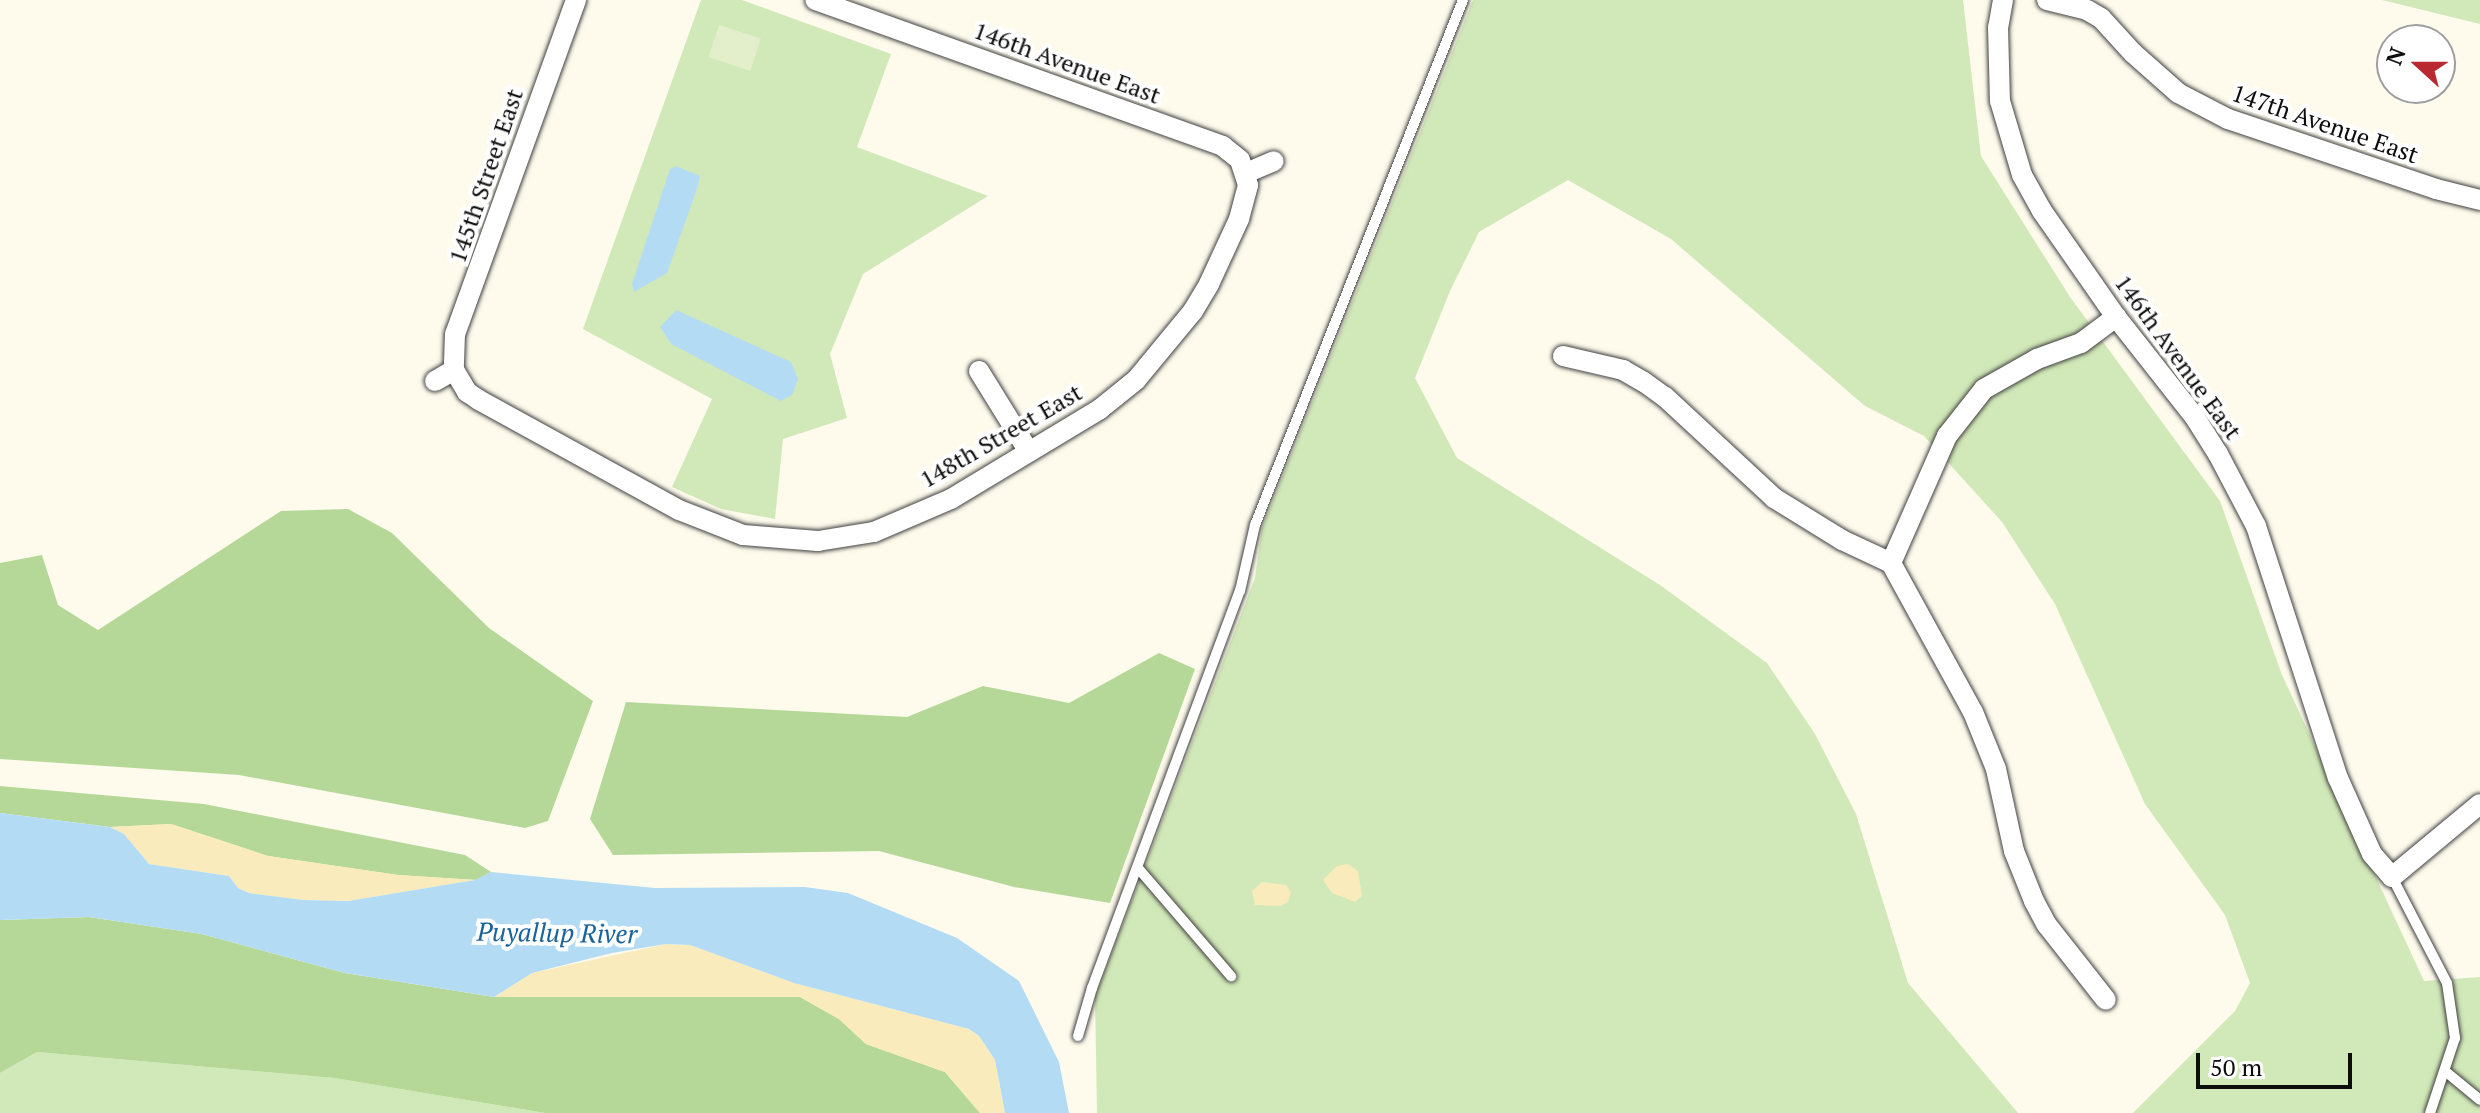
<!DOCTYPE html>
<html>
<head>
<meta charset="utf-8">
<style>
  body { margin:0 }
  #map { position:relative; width:2480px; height:1113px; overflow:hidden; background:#fefbed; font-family:"PT Serif",serif }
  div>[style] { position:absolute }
  .green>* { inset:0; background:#d1e8b8 }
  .forest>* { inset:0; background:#b5d898 }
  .sand>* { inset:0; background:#f9ebbb }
  .pitch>* { inset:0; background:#e2efca; transform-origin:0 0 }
  .water>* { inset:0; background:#b3dcf4 }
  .roads { filter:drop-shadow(0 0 2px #404040) drop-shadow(0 0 2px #404040) }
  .lane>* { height:10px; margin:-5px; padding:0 5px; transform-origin:5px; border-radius:5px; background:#fff }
  .street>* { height:20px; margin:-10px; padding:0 10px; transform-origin:10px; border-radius:10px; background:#fff }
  span { translate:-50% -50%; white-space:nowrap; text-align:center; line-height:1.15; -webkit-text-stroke:8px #fff; paint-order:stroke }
  .street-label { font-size:24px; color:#0d0d0d }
  .water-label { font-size:26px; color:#1a639b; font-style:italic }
  .north { position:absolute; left:2376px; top:24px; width:80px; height:80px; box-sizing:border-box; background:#fff; border:2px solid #9e9e9e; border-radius:50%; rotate:291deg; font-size:22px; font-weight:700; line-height:32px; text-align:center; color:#0d0d0d }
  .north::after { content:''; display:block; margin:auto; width:28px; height:36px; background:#b92930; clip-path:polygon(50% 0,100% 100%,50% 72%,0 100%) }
  .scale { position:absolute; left:2196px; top:1053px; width:156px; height:36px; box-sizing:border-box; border:4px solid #0d0d0d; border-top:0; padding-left:10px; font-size:24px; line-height:28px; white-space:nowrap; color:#0d0d0d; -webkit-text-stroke:6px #fff; paint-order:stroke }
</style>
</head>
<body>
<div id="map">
  <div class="green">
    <i style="clip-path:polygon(701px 0,742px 0,891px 54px,857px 147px,988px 196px,863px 274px,830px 354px,847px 418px,783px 439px,775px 519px,721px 509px,672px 487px,712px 399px,583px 329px)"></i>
    <i style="clip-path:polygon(1473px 0,1963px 0,1981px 156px,2070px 297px,2220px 501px,2282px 675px,2424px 981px,2480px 977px,2480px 1113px,2133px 1113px,2235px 1011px,2250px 983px,2225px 915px,2145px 804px,2055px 604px,2002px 522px,1924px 436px,1865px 406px,1671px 239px,1568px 180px,1479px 232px,1450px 291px,1415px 378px,1457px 458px,1660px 585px,1767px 663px,1815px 734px,1856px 814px,1908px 983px,2018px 1113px,1097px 1113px,1095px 997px,1255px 578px,1262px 528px)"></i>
    <i style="clip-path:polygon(2382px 0,2480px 0,2480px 24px)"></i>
    <i style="clip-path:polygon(37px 1052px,334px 1078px,545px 1113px,0 1113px,0 1073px)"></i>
  </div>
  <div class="forest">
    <i style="clip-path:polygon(348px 509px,392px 533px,489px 628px,593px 701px,548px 821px,525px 828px,239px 775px,0 759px,0 563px,42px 555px,58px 605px,98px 630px,281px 511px)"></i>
    <i style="clip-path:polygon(1159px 653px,1195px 669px,1110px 903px,1014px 887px,879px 851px,613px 855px,590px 819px,626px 702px,907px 717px,983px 686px,1069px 703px)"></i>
    <i style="clip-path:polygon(0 786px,204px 804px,465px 855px,491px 872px,476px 880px,398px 875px,268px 856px,171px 824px,110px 827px,0 813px)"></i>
    <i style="clip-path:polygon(89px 917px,202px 934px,345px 973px,494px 997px,800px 997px,839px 1019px,866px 1044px,945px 1072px,980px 1113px,545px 1113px,334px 1078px,37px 1052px,0 1073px,0 920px)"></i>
  </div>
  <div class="sand">
    <i style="clip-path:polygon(171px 824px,268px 856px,398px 875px,476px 880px,348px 901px,304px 900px,249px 893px,238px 888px,229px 876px,149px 864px,124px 834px,110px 827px)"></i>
    <i style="clip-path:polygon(1348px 864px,1358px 871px,1362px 896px,1355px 902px,1332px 893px,1323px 880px,1337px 866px)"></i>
    <i style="clip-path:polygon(1262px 882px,1286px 885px,1291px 892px,1288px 902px,1281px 906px,1255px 905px,1252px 891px)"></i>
    <i style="clip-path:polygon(666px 944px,690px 945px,794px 983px,969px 1029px,979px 1036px,995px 1060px,1005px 1113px,980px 1113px,945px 1072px,866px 1044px,839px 1019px,800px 997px,494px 997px,532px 973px)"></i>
  </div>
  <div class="pitch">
    <i style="left:719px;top:25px;width:44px;height:34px;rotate:18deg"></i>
  </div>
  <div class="water">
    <i style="clip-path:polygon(676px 166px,700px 176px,698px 186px,667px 273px,634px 292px,632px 284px,670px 169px)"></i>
    <i style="clip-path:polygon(676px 310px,791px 362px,798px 379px,792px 395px,781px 401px,671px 344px,660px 327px)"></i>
    <i style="clip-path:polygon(0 813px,110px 827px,124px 834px,149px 864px,229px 876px,238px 888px,249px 893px,304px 900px,348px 901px,475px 880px,491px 872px,655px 888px,805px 887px,848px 893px,957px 938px,1019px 981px,1059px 1062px,1069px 1113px,1005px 1113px,995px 1060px,979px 1036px,969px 1029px,794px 983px,690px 945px,666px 944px,612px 953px,532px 973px,494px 997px,345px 973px,202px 934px,89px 917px,0 920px)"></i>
  </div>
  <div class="roads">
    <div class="lane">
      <i style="left:1138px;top:868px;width:143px;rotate:49.3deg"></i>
      <i style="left:2392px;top:877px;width:119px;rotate:62.6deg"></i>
      <i style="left:2447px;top:983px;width:56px;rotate:81.7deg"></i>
      <i style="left:2455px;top:1038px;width:79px;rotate:108.4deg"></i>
      <i style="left:1078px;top:1036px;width:50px;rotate:-73.7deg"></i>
      <i style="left:1092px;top:988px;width:424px;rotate:-69.6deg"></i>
      <i style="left:1240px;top:591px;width:68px;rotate:-77.2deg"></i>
      <i style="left:1255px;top:525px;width:565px;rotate:-68.39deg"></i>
      <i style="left:2445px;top:1071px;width:45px;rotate:39.6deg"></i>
    </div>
    <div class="street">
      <i style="left:576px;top:0;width:355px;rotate:109.9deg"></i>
      <i style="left:455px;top:334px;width:36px;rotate:92deg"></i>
      <i style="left:454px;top:370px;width:26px;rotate:59deg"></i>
      <i style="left:467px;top:392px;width:14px;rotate:34deg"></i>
      <i style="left:479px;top:400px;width:228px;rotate:28.8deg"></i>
      <i style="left:679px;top:510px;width:69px;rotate:21.3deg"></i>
      <i style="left:743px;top:535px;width:75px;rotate:4.6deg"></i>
      <i style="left:818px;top:541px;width:57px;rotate:-9.1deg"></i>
      <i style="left:874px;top:532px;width:84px;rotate:-23.2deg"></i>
      <i style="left:951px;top:499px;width:174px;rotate:-31.1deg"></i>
      <i style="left:1100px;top:409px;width:46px;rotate:-38.9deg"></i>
      <i style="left:1136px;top:380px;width:89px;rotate:-50.4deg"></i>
      <i style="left:1193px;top:311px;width:31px;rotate:-59deg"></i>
      <i style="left:1209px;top:284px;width:72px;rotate:-65.2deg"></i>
      <i style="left:1239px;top:219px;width:35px;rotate:-75deg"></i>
      <i style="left:1248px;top:185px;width:26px;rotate:-108deg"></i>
      <i style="left:1240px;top:160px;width:22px;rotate:-141deg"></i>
      <i style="left:1223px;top:146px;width:433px;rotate:-160.3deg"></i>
      <i style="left:2003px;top:0;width:27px;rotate:100deg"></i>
      <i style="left:1998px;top:27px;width:74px;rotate:88.5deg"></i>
      <i style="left:2000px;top:101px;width:77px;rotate:73.4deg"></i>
      <i style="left:2022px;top:175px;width:41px;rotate:60.9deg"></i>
      <i style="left:2042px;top:211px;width:129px;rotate:55.1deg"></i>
      <i style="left:2116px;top:317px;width:126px;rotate:51.8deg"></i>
      <i style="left:2194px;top:416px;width:45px;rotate:57.7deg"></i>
      <i style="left:2218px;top:454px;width:81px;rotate:62.2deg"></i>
      <i style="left:2256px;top:526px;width:265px;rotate:72deg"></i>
      <i style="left:2338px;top:778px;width:83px;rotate:65.9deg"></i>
      <i style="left:2372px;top:854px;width:30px;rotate:49deg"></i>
      <i style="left:2392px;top:877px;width:114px;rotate:-39.7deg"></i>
      <i style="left:2047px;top:0;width:41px;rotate:14deg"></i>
      <i style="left:2087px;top:10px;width:16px;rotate:30deg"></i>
      <i style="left:2101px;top:18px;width:47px;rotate:47.6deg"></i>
      <i style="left:2133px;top:53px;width:60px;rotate:41.6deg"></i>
      <i style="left:2178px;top:93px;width:56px;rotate:27.5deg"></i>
      <i style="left:2228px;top:119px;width:219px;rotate:18.6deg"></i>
      <i style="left:2436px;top:189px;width:45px;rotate:14deg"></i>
      <i style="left:1246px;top:173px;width:30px;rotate:-23deg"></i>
      <i style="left:1563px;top:356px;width:62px;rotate:13.1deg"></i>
      <i style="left:1623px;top:370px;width:24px;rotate:30deg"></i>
      <i style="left:1644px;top:382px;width:26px;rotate:36deg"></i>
      <i style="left:1665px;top:397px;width:149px;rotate:42.8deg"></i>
      <i style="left:1774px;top:498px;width:80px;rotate:31.7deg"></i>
      <i style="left:1842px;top:540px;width:54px;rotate:25.1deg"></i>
      <i style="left:1891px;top:563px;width:170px;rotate:61.2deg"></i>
      <i style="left:1973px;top:712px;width:61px;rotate:68deg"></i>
      <i style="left:1996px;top:769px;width:84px;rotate:77.6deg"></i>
      <i style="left:2014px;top:851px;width:54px;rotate:68.2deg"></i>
      <i style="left:2034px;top:901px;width:27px;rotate:62deg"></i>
      <i style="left:2047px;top:925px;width:95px;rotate:51.8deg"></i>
      <i style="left:979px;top:371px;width:95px;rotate:58.3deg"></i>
      <i style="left:435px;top:381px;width:22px;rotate:-30deg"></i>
      <i style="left:1891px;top:563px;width:139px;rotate:-66.2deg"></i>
      <i style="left:1947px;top:436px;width:60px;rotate:-51.8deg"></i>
      <i style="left:1984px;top:389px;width:61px;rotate:-29.5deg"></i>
      <i style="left:2037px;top:359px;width:47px;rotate:-20deg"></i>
      <i style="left:2081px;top:343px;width:44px;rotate:-36.6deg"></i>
    </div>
  </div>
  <div class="street-label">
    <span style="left:1067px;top:63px;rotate:20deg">146th Avenue East</span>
    <span style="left:2325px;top:124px;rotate:19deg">147th Avenue East</span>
    <span style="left:486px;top:176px;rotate:-71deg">145th Street East</span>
    <span style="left:2178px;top:357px;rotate:54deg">146th Avenue East</span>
    <span style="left:1001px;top:436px;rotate:-30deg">148th Street East</span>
  </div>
  <div class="water-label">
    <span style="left:557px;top:933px;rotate:1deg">Puyallup River</span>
  </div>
  <div class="north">N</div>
  <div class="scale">50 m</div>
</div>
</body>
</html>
